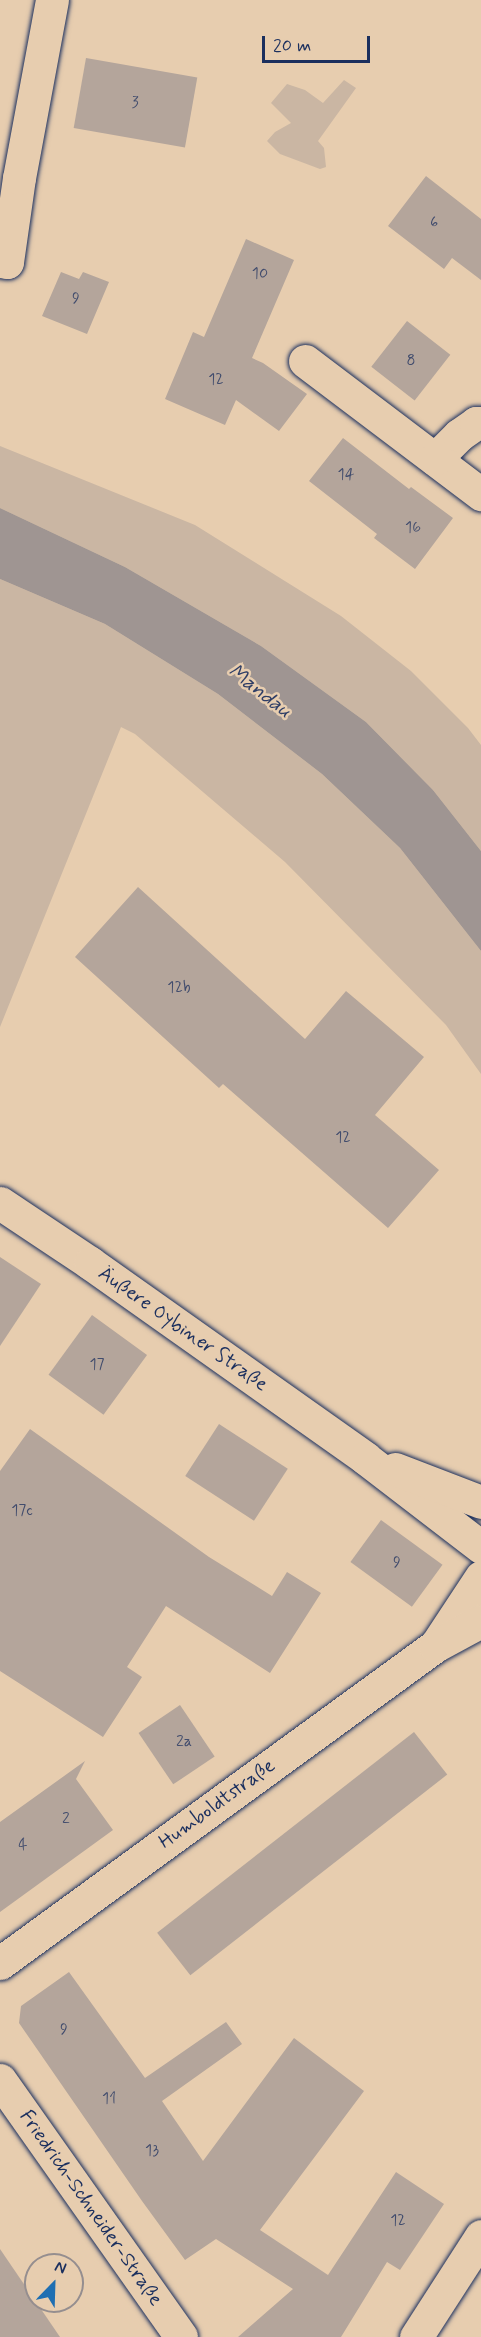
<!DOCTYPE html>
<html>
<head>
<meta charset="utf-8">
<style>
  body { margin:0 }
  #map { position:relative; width:481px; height:2337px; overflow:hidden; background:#e7cdaf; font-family:Mynerve,sans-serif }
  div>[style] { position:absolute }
  .green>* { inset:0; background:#cab6a3 }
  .water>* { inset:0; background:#9f9592 }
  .building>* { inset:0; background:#b4a59b; transform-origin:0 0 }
  .roads { filter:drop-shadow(0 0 2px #1b2f5e) drop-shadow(0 0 2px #1b2f5e) }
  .street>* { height:33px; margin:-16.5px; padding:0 16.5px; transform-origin:16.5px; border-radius:16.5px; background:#e7cdaf }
  .secondary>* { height:33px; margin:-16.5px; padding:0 16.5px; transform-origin:16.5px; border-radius:16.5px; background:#e7cdaf }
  span { translate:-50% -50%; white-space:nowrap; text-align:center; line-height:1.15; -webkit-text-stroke:5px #e7cdaf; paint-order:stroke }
  .number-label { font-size:16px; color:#414c6d }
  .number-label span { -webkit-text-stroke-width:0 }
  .street-label { font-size:20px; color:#1b2f5e }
  .water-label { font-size:21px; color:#2f3e66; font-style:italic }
  .north { position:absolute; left:24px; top:2253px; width:60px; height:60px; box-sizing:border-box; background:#e7cdaf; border:2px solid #958e8f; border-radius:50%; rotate:23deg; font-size:16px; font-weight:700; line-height:24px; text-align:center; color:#1b2f5e }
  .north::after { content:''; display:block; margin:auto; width:21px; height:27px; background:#1f6fb2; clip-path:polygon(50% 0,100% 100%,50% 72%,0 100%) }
  .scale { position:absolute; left:262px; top:36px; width:108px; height:27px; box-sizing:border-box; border:3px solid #1b2f5e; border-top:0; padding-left:8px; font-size:18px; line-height:21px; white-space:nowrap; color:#1b2f5e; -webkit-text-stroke:4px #e7cdaf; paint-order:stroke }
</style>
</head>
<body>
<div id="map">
  <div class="green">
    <i style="clip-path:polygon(344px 80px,356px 88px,318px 141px,324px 148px,326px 167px,320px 169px,280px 154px,267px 141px,275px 132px,291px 123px,271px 103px,287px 84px,305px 90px,323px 103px)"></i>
    <i style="clip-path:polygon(0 446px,195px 525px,341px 616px,411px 671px,468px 728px,481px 745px,481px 851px,433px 790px,366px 722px,261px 646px,125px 567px,0 508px)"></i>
    <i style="clip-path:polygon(0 579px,105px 624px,218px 694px,322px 774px,400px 848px,481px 951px,481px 1074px,446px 1025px,285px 862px,135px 734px,121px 727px,0 1027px)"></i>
  </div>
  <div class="water">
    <i style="clip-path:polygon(0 508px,125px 567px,261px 646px,366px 722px,433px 790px,481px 851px,481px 951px,400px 848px,322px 774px,218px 694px,105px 624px,0 579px)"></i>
  </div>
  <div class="building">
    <i style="left:86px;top:58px;width:113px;height:71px;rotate:10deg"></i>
    <i style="clip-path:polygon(426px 176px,481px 219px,481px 280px,452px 258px,444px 269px,388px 226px)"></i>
    <i style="clip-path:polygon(246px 239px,294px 260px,252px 358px,263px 363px,307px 394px,279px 431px,236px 400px,225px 425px,165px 399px,193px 332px,204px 337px)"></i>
    <i style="clip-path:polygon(61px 272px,79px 279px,83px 272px,109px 282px,87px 334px,42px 316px)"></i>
    <i style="left:407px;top:321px;width:55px;height:58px;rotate:38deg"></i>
    <i style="clip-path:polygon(343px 438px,409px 489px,411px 487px,453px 518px,415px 569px,374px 538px,377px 534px,309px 481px)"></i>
    <i style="clip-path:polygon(138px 887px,305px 1039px,346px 991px,424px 1057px,375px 1115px,439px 1170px,388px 1228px,223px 1084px,219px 1088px,75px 957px)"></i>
    <i style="clip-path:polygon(0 1257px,41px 1284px,0 1346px)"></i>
    <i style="left:92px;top:1315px;width:68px;height:74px;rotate:36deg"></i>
    <i style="left:219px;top:1424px;width:82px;height:62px;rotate:33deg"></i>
    <i style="clip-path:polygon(30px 1429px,209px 1557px,272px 1596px,287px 1572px,321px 1593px,270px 1673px,166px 1606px,127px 1667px,142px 1677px,103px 1737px,0 1671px,0 1471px)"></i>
    <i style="left:381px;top:1520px;width:76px;height:52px;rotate:36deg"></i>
    <i style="left:180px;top:1705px;width:62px;height:50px;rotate:56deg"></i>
    <i style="left:414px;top:1732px;width:54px;height:326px;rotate:52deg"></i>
    <i style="clip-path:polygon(85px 1761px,76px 1779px,113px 1830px,0 1912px,0 1822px)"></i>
    <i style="clip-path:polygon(69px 1972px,145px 2078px,226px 2022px,242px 2044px,162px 2101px,203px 2161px,294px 2038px,364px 2091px,260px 2230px,328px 2275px,396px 2172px,444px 2204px,400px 2270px,387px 2262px,341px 2337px,238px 2337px,293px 2289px,216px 2239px,185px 2260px,142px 2201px,19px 2023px,21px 2006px)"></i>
    <i style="clip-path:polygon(0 2249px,60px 2337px,0 2337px)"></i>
  </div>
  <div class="roads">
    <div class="street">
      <i style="left:0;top:261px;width:7px;rotate:8deg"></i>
      <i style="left:7px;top:262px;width:85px;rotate:-81.9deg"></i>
      <i style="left:19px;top:178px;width:181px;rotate:-79.5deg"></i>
      <i style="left:305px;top:361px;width:221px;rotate:37.1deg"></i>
      <i style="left:435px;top:459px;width:34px;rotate:-45deg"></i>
      <i style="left:459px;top:435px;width:21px;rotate:-35deg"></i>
      <i style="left:476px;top:423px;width:5px"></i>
      <i style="left:0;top:2080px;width:314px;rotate:54.8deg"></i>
      <i style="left:416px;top:2337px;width:120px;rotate:-57.2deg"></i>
    </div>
    <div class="secondary">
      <i style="left:0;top:1203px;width:108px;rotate:33.7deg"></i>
      <i style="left:90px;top:1263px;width:337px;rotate:35.3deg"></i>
      <i style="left:365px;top:1458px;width:146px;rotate:37.5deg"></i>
      <i style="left:395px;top:1469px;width:92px;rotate:21deg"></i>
      <i style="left:438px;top:1642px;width:78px;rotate:-56.5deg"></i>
      <i style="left:0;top:1963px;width:538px;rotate:-36.08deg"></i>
      <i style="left:435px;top:1646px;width:52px;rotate:-28.5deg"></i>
    </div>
  </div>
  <div class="number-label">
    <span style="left:135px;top:103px">3</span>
    <span style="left:434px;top:223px">6</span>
    <span style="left:260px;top:274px">10</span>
    <span style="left:76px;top:299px">9</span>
    <span style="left:411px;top:361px">8</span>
    <span style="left:216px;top:380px">12</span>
    <span style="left:346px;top:475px">14</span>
    <span style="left:413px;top:528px">16</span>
    <span style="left:179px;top:988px">12b</span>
    <span style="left:343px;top:1138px">12</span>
    <span style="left:97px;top:1365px">17</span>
    <span style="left:22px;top:1511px">17c</span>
    <span style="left:397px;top:1563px">9</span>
    <span style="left:184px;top:1742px">2a</span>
    <span style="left:66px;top:1819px">2</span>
    <span style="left:23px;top:1845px">4</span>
    <span style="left:64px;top:2030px">9</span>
    <span style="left:109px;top:2099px">11</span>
    <span style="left:152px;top:2151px">13</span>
    <span style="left:398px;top:2221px">12</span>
  </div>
  <div class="street-label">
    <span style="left:183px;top:1329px;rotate:35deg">Äußere Oybiner Straße</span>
    <span style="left:217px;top:1804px;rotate:-36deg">Humboldtstraße</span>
    <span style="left:91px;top:2208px;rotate:55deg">Friedrich-Schneider-Straße</span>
  </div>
  <div class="water-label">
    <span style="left:260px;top:691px;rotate:38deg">Mandau</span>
  </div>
  <div class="north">N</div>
  <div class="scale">20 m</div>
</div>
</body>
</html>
